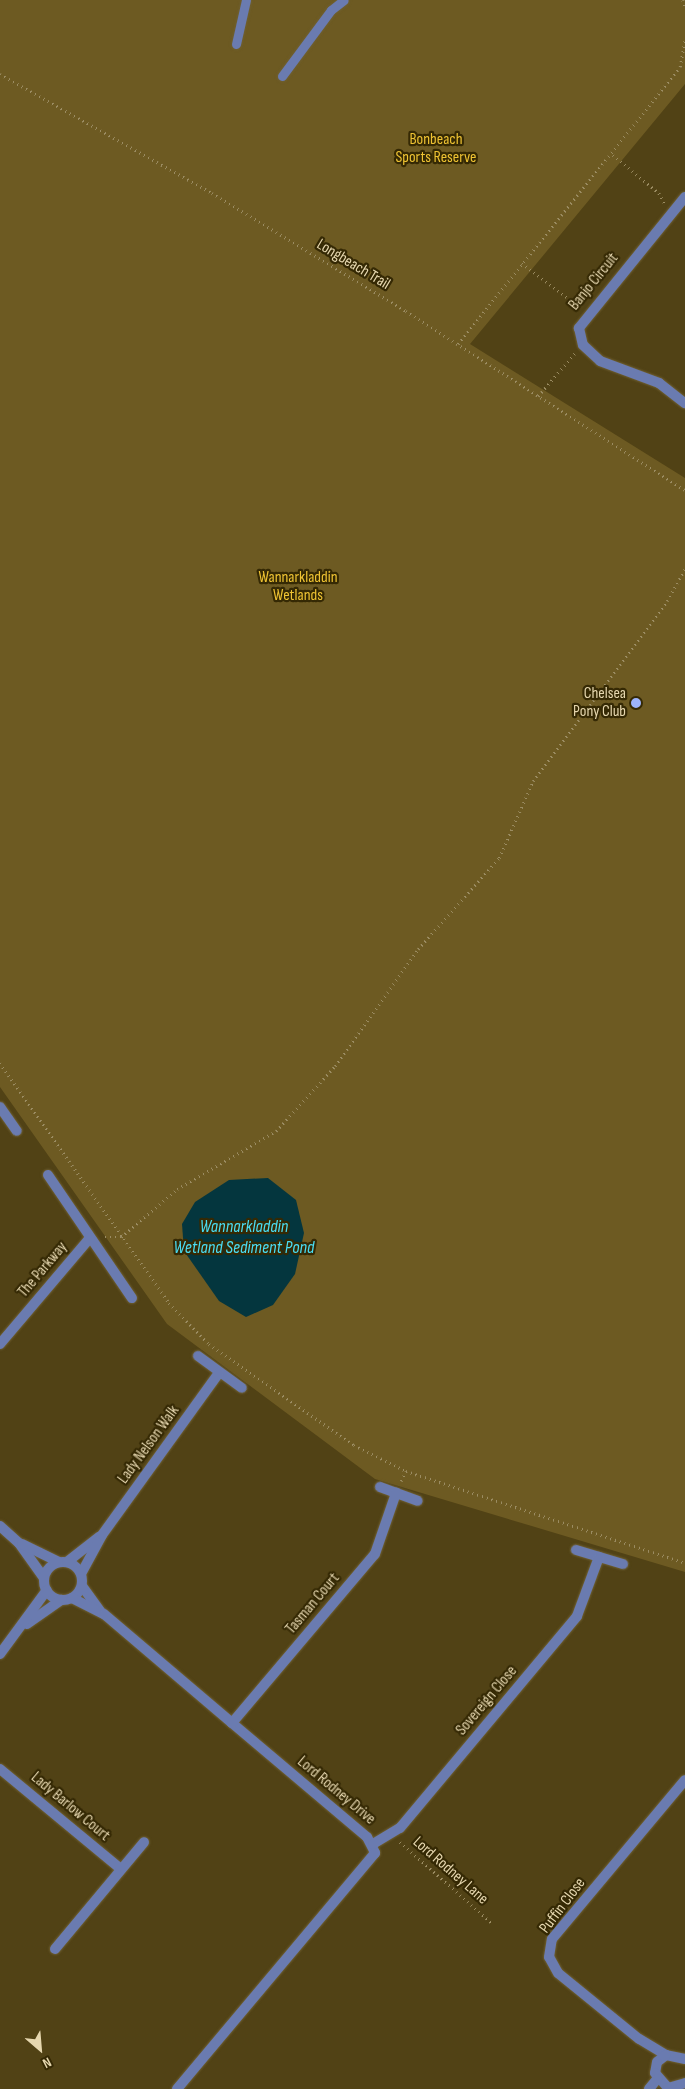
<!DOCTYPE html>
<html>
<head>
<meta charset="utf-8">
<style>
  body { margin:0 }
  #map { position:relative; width:685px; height:2089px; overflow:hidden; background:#514215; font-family:"Sofia Sans Condensed",sans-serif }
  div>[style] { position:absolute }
  .green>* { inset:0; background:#6d5a22 }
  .water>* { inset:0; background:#04363e }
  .path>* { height:2.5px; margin-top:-1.25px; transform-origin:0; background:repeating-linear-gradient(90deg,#9b8c62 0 1px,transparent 0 5px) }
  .roads { filter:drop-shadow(0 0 1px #6f6034) drop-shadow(0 0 1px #6f6034) }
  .service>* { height:9px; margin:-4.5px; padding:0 4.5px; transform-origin:4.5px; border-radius:4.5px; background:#6a7bb0 }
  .minor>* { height:10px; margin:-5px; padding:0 5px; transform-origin:5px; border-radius:5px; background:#6a7bb0 }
  .minor>.ring { margin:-5px; padding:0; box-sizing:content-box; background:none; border:10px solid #6a7bb0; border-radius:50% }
  .dots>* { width:14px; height:14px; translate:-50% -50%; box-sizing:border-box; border:2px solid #352904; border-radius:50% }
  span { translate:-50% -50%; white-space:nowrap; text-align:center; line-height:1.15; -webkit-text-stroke:4.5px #352904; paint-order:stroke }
  .park-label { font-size:16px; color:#efc333 }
  .street-label { font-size:16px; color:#e6d7af }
  .poi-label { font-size:16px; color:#e6d7af }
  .right { translate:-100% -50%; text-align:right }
  .water-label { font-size:18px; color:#49ddf4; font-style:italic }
  .north { position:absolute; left:15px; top:2024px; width:50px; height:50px; -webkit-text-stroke:4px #352904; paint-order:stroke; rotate:153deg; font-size:14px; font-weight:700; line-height:20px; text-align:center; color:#e6d7af }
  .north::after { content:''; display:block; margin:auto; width:18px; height:22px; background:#e6d7af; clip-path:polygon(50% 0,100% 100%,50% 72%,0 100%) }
</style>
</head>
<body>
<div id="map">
  <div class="green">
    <i style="clip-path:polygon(0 0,685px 0,685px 84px,470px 344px,685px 478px,685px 1572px,375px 1479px,167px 1324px,0 1087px)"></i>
  </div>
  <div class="water">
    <i style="clip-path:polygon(268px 1178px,296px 1200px,304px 1233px,295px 1274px,273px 1305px,246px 1317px,219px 1301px,184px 1251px,182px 1224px,195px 1202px,229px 1180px)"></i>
  </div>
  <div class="path">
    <i style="left:683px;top:0;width:7px;rotate:74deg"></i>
    <i style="left:0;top:74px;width:243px;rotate:29.3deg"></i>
    <i style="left:212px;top:193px;width:227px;rotate:31.3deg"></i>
    <i style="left:406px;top:311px;width:331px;rotate:32.7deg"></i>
    <i style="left:613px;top:155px;width:60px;rotate:39.6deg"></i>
    <i style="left:659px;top:193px;width:13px;rotate:61deg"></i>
    <i style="left:522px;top:263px;width:73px;rotate:37.2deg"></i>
    <i style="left:458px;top:344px;width:355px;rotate:-51.3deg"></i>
    <i style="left:680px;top:67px;width:29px;rotate:-80deg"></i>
    <i style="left:538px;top:396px;width:57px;rotate:-49.3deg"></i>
    <i style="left:0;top:1063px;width:294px;rotate:54.8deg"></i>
    <i style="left:169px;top:1303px;width:57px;rotate:45.7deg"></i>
    <i style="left:209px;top:1344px;width:177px;rotate:34.9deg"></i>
    <i style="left:354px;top:1445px;width:58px;rotate:26.6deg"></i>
    <i style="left:406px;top:1471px;width:294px;rotate:18.2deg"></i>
    <i style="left:105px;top:1237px;width:16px"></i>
    <i style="left:121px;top:1237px;width:74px;rotate:-40.6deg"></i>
    <i style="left:177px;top:1189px;width:115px;rotate:-30.4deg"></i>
    <i style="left:276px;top:1131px;width:88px;rotate:-47.8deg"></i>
    <i style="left:335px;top:1066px;width:143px;rotate:-54.6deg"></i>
    <i style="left:418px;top:949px;width:122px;rotate:-48.3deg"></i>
    <i style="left:499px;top:858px;width:84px;rotate:-66.2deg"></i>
    <i style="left:533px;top:781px;width:224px;rotate:-53.3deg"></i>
    <i style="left:667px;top:601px;width:38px;rotate:-61deg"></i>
    <i style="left:401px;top:1481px;width:11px;rotate:-63deg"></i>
    <i style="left:400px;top:1842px;width:124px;rotate:41.4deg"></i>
  </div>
  <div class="roads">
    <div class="service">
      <i style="left:236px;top:44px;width:45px;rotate:-77.2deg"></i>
      <i style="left:282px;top:76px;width:82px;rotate:-53.4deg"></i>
      <i style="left:331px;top:10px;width:16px;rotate:-38deg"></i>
    </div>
    <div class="minor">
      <i style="left:685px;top:197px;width:169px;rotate:129deg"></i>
      <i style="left:579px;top:328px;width:17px;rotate:77deg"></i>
      <i style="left:583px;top:345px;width:23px;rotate:43deg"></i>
      <i style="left:600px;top:361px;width:63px;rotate:20.4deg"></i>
      <i style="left:659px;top:383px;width:33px;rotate:38deg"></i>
      <i style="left:0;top:1107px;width:29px;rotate:55deg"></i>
      <i style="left:48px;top:1175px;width:149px;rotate:55.7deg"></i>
      <i style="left:0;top:1344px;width:139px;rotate:-49.7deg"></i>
      <i style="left:198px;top:1356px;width:54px;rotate:36deg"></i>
      <i style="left:380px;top:1487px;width:40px;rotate:20.2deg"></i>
      <i style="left:0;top:1526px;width:25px;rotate:42deg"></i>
      <i style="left:19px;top:1543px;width:43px;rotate:54.5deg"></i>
      <i style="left:22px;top:1544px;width:41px;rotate:25.9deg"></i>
      <i style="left:576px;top:1550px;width:49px;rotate:16.6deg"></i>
      <i class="ring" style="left:44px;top:1562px;width:28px;height:28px"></i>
      <i style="left:67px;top:1562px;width:41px;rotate:-38deg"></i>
      <i style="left:81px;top:1574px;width:44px;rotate:-61.7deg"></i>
      <i style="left:102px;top:1535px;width:200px;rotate:-54.2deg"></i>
      <i style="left:82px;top:1586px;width:32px;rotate:54deg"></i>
      <i style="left:72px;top:1598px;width:36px;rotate:27deg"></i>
      <i style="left:104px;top:1614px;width:168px;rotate:40.4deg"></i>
      <i style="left:232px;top:1723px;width:177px;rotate:40.2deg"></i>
      <i style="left:367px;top:1837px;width:18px;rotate:63deg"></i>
      <i style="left:375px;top:1853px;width:308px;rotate:130deg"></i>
      <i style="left:27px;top:1624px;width:42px;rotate:-35.2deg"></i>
      <i style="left:0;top:1654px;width:79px;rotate:-53.7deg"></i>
      <i style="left:232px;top:1723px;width:221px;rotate:-49.8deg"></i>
      <i style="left:375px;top:1554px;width:65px;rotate:-71deg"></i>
      <i style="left:0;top:1769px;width:157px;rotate:39.6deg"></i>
      <i style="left:373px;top:1844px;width:31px;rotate:-31deg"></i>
      <i style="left:400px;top:1828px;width:276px;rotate:-50.1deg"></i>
      <i style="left:577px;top:1616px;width:63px;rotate:-69.6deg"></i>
      <i style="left:55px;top:1949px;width:139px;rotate:-50.2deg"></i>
      <i style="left:666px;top:2055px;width:31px;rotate:-149deg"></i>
      <i style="left:639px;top:2039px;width:104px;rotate:-140.8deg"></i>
      <i style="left:558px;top:1973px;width:18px;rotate:-119deg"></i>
      <i style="left:549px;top:1957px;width:18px;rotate:-81deg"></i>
      <i style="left:552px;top:1939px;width:207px;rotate:-50.1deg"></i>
      <i style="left:685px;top:2059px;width:19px;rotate:-168deg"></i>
      <i style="left:666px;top:2055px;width:11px;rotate:142deg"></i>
      <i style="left:657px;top:2062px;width:11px;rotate:100deg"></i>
      <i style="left:655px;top:2073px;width:20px;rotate:49deg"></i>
      <i style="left:668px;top:2088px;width:18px;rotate:-16deg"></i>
      <i style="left:649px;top:2089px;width:13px;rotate:-51deg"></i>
    </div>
  </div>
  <div class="dots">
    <i style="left:636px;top:703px;background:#9db4fd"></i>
  </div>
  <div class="park-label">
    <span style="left:436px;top:149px">Bonbeach<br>Sports Reserve</span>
    <span style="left:298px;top:587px">Wannarkladdin<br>Wetlands</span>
  </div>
  <div class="street-label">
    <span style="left:353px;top:265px;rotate:31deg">Longbeach Trail</span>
    <span style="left:594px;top:282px;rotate:-51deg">Banjo Circuit</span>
    <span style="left:43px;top:1270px;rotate:-50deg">The Parkway</span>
    <span style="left:149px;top:1445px;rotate:-54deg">Lady Nelson Walk</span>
    <span style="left:313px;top:1604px;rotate:-50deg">Tasman Court</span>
    <span style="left:487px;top:1701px;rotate:-50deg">Sovereign Close</span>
    <span style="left:336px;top:1791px;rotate:40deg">Lord Rodney Drive</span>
    <span style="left:70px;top:1807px;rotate:40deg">Lady Barlow Court</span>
    <span style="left:450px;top:1871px;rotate:41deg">Lord Rodney Lane</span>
    <span style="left:563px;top:1906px;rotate:-53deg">Puffin Close</span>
  </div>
  <div class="poi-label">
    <span class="right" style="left:626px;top:703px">Chelsea<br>Pony Club</span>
  </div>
  <div class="water-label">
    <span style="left:244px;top:1238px">Wannarkladdin<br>Wetland Sediment Pond</span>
  </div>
  <div class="north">N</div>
</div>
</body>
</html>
